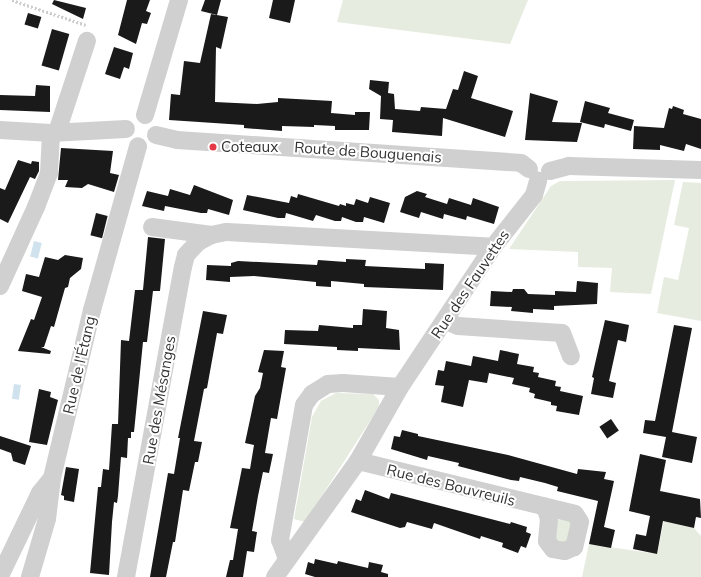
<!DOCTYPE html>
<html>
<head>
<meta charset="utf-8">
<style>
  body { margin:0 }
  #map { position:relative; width:701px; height:577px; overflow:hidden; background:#fff; font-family:Mulish,sans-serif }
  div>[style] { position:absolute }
  .green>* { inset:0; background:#e6ecdf }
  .water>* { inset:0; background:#cfe2ee; transform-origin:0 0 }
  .building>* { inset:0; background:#1a1a1a; transform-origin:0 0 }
  .path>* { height:2.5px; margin-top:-1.25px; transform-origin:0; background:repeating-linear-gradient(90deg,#cdcdcd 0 2px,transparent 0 4px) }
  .minor>* { height:18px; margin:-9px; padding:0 9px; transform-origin:9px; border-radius:9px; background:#d0d0d0 }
  .dots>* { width:11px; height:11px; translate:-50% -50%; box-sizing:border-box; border:2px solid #fff; border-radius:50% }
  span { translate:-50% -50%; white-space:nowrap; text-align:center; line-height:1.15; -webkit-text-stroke:4px #fff; paint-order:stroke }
  .poi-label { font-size:15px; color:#333 }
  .left { translate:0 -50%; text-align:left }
  .street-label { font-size:15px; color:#333 }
</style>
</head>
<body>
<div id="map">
  <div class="green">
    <i style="clip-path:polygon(343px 0,528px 0,510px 44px,337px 22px)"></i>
    <i style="clip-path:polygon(675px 180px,651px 294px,610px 292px,612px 268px,578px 267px,578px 252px,509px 249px,551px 186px,560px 181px)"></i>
    <i style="clip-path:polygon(683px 182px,701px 183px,701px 321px,657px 313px,664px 277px,678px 280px,689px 228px,674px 225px)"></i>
    <i style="clip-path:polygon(336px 393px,373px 394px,379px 400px,379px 407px,305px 522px,294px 519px,312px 417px,321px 401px)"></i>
    <i style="clip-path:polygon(561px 518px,568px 519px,573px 525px,566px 543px,554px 540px,555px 523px)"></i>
    <i style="clip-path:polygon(664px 521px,694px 528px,701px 536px,701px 577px,582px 577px,589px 544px,657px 554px)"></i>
  </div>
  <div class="water">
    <i style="left:34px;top:241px;width:8px;height:16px;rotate:14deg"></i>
    <i style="left:14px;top:384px;width:7px;height:15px;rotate:8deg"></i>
  </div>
  <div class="building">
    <i style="clip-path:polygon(54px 0,86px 8px,83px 19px,52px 4px)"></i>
    <i style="clip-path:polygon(127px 0,150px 0,146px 11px,151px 13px,147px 24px,142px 23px,136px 44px,118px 35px)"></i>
    <i style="clip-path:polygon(205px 0,221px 0,217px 15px,201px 11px)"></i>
    <i style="clip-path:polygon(273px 0,295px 0,290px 23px,269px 18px)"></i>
    <i style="left:28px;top:13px;width:14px;height:12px;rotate:17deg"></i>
    <i style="clip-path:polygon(211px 14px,228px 17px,221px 49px,216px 47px,215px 102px,257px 104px,278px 102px,278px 98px,332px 101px,331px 113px,355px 115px,355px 112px,370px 112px,369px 130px,335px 130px,335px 126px,314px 125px,314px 127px,282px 126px,282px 131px,244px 128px,244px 125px,169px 120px,171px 94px,180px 95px,184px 61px,200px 63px)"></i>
    <i style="left:52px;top:29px;width:18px;height:38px;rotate:16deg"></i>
    <i style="clip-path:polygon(114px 47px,133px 53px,129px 69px,124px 67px,120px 79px,105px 74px)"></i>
    <i style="clip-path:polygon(464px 71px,478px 76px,471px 98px,513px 111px,505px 137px,443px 118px,442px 136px,392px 132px,393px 120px,380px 119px,381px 96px,369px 89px,370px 80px,389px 82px,388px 93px,394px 94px,395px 109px,420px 111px,421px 107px,446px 109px,453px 89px,458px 90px)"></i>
    <i style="clip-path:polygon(36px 85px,50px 86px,50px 112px,0 110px,0 95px,35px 96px)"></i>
    <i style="clip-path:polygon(530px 93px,558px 101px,552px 122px,582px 123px,577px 142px,525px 140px)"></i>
    <i style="clip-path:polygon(585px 101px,610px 108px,608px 113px,634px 120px,631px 131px,605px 124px,604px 128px,580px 122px)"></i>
    <i style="clip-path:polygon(673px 106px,684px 110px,683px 114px,701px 119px,701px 149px,686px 144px,684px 151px,660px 145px,660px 150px,633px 149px,634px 126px,664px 128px,669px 108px,672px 109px)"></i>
    <i style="clip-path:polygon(61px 148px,113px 151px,110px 173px,119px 175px,114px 192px,88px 184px,82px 188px,65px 187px,68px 180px,58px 180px)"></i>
    <i style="clip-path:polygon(18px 160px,31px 164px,32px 161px,39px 162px,39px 171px,35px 179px,30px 177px,8px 223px,0 219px,0 188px,5px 190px)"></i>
    <i style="clip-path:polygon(194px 185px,233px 200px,229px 215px,208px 209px,207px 213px,201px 213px,165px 206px,164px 211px,142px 206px,147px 191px,168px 196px,170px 189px,190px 195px)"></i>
    <i style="clip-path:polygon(417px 191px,427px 194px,425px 197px,447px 204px,449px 198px,471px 205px,473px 198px,499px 207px,494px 224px,467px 216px,466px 220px,444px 214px,443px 219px,421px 212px,419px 218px,400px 212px,405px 197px)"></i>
    <i style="clip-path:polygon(298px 194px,339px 206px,340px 204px,346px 206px,346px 203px,354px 205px,356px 199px,368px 203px,370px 197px,390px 203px,384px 223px,364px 217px,363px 222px,356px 222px,342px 217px,341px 221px,335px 221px,316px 215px,313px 221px,286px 213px,285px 218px,278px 218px,243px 210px,247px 195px,289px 203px,291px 196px,297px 198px)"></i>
    <i style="left:96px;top:213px;width:12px;height:23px;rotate:14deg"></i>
    <i style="clip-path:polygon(148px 237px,165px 239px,160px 291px,153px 291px,147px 342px,143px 342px,134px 432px,131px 432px,131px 438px,128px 438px,127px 458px,121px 457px,118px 496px,117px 503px,114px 502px,112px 522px,109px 575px,90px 573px,98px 487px,101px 487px,103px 469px,109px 470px,112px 424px,118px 424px,121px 340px,129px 341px,135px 290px,143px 290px)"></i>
    <i style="clip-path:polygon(65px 255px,83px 258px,81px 269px,70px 278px,68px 287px,65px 288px,54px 327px,51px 326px,44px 347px,41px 347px,51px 351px,50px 354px,18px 351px,31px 319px,34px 320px,42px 297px,22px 291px,26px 274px,39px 277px,45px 257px,58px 260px)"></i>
    <i style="clip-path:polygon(346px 259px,366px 260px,365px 266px,425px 269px,425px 263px,444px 264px,443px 290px,364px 287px,364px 284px,331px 281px,331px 287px,316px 286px,316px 282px,254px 276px,230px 277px,230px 282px,206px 280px,207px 265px,231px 266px,231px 263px,238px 261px,317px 265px,318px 260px,346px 262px)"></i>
    <i style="clip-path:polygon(577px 281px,598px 283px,597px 304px,554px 306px,554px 310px,533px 309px,533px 313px,511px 311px,512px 307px,490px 306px,491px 291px,512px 292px,513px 289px,524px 289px,528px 294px,555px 295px,555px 291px,576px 292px)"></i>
    <i style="clip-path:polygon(363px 309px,387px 311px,386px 328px,399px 330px,400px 350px,358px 348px,358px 351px,337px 350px,337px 347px,284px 344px,285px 330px,318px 331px,319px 325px,353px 328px,353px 325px,362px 325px)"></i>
    <i style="clip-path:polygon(203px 311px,227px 315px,223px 334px,217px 333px,207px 388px,204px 389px,194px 441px,202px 442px,198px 462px,195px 462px,189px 491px,183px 490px,175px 542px,173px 542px,166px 577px,150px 577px,168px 473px,174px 474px,180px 438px,178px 438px)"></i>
    <i style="clip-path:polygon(605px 320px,629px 325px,626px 342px,618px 340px,609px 381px,616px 383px,613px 398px,591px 394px,594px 378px,592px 377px)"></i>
    <i style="clip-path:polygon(674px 325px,692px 328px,672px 432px,697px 437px,692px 463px,662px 457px,666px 437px,643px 433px,645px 420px,655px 421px)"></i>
    <i style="clip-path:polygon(264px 350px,284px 351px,281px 367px,286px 368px,277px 419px,271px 418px,265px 453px,273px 454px,269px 473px,263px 472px,258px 496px,252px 531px,257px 532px,254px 552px,247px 551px,243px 577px,226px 577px,230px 560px,233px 560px,238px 529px,230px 528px,242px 468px,250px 469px,254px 445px,245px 443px,255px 396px,260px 388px,263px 373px,258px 372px)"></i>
    <i style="clip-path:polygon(500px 350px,519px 354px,517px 364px,534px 367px,533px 372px,539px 373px,538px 377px,556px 381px,555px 386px,561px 387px,560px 391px,583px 396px,579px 415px,556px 411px,557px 406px,551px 405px,551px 402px,534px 398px,535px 394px,529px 392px,530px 388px,512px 384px,514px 378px,489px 373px,487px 383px,469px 380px,463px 407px,441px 402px,444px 386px,435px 385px,438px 370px,444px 371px,446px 361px,471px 366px,473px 356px,498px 361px)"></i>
    <i style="clip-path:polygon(39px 389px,51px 392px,50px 397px,58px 400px,47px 445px,29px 442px)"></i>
    <i style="left:611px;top:419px;width:14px;height:14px;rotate:56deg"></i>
    <i style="clip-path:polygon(402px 430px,418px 434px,418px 436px,508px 455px,577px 474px,578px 469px,606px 472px,604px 479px,614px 481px,604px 527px,615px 530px,611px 548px,589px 544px,598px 501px,557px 491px,558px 487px,545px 483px,520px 477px,519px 481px,511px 480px,458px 466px,459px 463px,428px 456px,427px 460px,391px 449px,394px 436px,400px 437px)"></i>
    <i style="clip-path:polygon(0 436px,31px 446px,25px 465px,13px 461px,11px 453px,0 449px)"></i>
    <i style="clip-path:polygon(640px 454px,666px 460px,660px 491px,700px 499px,701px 518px,696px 517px,694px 528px,663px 521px,657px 554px,633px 549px,636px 534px,646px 536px,650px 516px,629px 511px)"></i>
    <i style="clip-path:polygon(66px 467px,79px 469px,74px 502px,64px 500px,64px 496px,61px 495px)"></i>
    <i style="clip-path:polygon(365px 490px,389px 499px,391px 493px,510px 524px,511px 522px,527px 527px,526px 532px,531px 534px,526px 548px,521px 546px,518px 553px,502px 547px,503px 543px,481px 536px,480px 539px,434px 523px,432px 529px,407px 522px,405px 527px,400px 528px,351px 512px,356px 499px,361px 501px)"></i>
    <i style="clip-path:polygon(315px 559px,337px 564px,338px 561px,368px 568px,369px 562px,383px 565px,381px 572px,388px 574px,388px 577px,315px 577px,305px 574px,308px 562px,314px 564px)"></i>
  </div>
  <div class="path">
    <i style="left:12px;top:0;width:78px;rotate:18.7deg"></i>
  </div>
  <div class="minor">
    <i style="left:145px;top:115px;width:120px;rotate:-73.5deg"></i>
    <i style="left:0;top:130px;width:51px;rotate:3.4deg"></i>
    <i style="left:51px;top:133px;width:75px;rotate:-3.1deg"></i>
    <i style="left:57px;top:132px;width:96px;rotate:-71.8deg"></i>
    <i style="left:156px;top:135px;width:22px;rotate:13deg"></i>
    <i style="left:177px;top:140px;width:345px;rotate:3.8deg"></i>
    <i style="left:521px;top:163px;width:10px;rotate:37deg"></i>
    <i style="left:550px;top:171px;width:20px;rotate:-15deg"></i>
    <i style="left:569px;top:166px;width:132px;rotate:1.7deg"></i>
    <i style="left:152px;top:227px;width:60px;rotate:7.7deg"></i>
    <i style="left:0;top:286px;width:87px;rotate:-65.5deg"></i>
    <i style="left:36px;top:207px;width:36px;rotate:-69deg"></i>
    <i style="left:49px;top:173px;width:40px;rotate:-87.1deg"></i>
    <i style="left:446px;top:321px;width:13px;rotate:23deg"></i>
    <i style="left:458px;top:326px;width:104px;rotate:3.9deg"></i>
    <i style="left:562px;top:333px;width:25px;rotate:69deg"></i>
    <i style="left:358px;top:461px;width:223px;rotate:13.7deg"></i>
    <i style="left:575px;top:514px;width:9px;rotate:58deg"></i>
    <i style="left:580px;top:522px;width:26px;rotate:103deg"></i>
    <i style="left:574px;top:547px;width:10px;rotate:156deg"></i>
    <i style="left:565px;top:551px;width:12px;rotate:-171deg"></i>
    <i style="left:553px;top:549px;width:10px;rotate:-127deg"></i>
    <i style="left:547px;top:541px;width:22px;rotate:-85deg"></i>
    <i style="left:549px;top:519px;width:13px;rotate:-108deg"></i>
    <i style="left:287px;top:559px;width:20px;rotate:-110deg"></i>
    <i style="left:280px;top:540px;width:137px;rotate:-79.9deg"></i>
    <i style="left:304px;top:405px;width:14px;rotate:-54deg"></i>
    <i style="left:312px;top:394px;width:19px;rotate:-32deg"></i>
    <i style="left:328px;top:384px;width:15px;rotate:-4deg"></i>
    <i style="left:343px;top:383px;width:57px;rotate:4deg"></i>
    <i style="left:0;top:576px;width:92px;rotate:-64.3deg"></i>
    <i style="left:40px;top:493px;width:19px;rotate:-51deg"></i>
    <i style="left:52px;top:478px;width:173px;rotate:-76.6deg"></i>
    <i style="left:92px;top:310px;width:170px;rotate:-74.3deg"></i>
    <i style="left:30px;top:577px;width:60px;rotate:-73.7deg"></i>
    <i style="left:47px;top:519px;width:38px;rotate:-83deg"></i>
    <i style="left:126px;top:577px;width:315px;rotate:-79.6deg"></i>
    <i style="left:183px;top:267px;width:12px;rotate:-76deg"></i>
    <i style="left:186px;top:255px;width:18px;rotate:-47deg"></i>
    <i style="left:198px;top:242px;width:15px;rotate:-28deg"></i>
    <i style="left:211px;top:235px;width:16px;rotate:-11deg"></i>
    <i style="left:227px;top:232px;width:266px;rotate:3.2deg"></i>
    <i style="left:275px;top:577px;width:143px;rotate:-54.4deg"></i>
    <i style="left:358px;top:461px;width:85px;rotate:-60.4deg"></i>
    <i style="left:400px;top:387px;width:168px;rotate:-56.4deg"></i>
    <i style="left:493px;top:247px;width:66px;rotate:-51.7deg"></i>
    <i style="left:534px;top:195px;width:15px;rotate:-74deg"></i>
  </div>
  <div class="dots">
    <i style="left:213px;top:147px;background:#e63946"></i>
  </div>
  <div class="poi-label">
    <span class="left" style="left:221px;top:147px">Coteaux</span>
  </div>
  <div class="street-label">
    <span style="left:368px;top:152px;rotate:4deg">Route de Bouguenais</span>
    <span style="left:470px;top:284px;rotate:-56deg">Rue des Fauvettes</span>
    <span style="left:79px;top:365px;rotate:-77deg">Rue de l'Étang</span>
    <span style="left:159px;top:400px;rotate:-80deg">Rue des Mésanges</span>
    <span style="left:451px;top:485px;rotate:14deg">Rue des Bouvreuils</span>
  </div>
</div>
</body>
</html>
